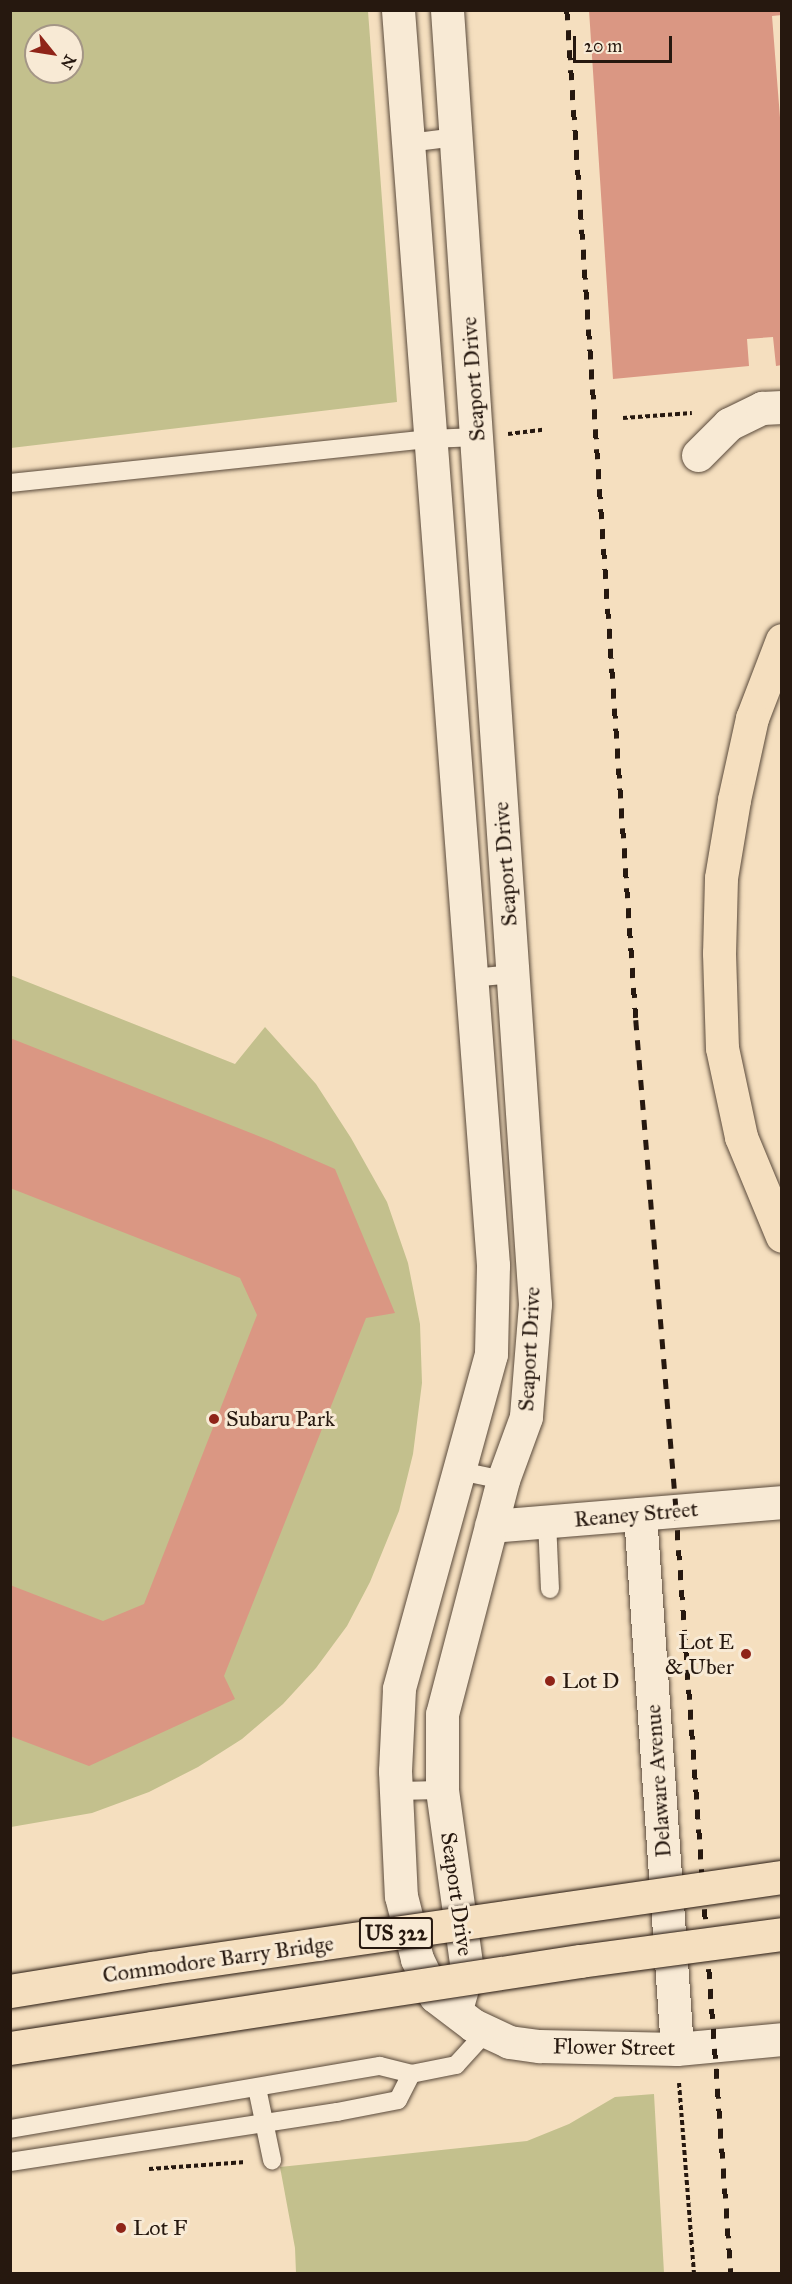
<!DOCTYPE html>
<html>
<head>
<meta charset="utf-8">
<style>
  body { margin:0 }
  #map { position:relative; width:792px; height:2284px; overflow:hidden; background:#f5dfbf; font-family:"IM FELL Great Primer",serif }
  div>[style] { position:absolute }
  .green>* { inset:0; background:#c3c08d }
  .building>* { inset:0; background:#da9783 }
  .path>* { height:4px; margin-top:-2px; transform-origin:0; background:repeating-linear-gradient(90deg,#26180f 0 4.5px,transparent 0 7.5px) }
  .roads { filter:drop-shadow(0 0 2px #5a4a3b) drop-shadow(0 0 2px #5a4a3b) }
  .service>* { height:18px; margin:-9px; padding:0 9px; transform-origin:9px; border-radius:9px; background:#f8ead5 }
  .minor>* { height:33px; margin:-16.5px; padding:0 16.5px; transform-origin:16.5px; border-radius:16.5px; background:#f8ead5 }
  .tertiary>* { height:33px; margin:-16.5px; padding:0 16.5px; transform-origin:16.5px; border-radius:16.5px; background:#f8ead5 }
  .motorway>* { height:33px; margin:-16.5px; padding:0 16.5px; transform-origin:16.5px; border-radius:16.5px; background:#f5dfbf }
  .rail>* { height:4.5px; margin-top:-2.25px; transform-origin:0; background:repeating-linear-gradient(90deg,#26180f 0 10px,transparent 0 20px) }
  .bridges { filter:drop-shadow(0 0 2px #26180f) drop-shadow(0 0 2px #26180f) }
  .motorway-bridge>* { height:33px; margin:-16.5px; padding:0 16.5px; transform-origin:16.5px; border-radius:16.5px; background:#f5dfbf }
  .dots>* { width:16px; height:16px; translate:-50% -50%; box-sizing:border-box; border:3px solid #f8ead5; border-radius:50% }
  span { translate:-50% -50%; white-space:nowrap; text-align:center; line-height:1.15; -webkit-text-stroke:6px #f8ead5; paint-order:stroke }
  .shield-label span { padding:2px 4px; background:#f8ead5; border:2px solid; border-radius:4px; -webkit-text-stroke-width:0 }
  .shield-label { font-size:21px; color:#26180f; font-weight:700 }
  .street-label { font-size:22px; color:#26180f }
  .poi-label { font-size:22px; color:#26180f }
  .left { translate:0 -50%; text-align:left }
  .right { translate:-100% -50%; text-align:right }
  .frame { position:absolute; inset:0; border:12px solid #26180f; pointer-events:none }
  .north { position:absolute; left:24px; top:24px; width:60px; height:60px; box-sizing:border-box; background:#f8ead5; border:2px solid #a49686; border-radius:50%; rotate:120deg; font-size:16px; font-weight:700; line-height:24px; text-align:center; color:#26180f }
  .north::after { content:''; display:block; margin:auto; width:21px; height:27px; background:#8f2418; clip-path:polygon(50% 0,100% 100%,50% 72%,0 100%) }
  .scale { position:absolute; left:573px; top:36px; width:99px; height:27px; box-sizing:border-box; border:3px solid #26180f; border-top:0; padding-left:8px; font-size:18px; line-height:21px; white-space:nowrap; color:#26180f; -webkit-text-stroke:4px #f8ead5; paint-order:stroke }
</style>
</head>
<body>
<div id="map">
  <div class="green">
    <i style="clip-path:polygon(evenodd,10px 11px,368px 11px,397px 402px,11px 448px,10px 11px,36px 36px,72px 36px,72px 72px,36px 72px,36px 36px)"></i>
    <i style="clip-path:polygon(10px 975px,235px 1064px,265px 1027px,316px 1084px,351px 1138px,387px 1202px,408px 1263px,420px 1324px,422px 1383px,413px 1454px,399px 1511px,370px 1582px,347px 1626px,316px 1668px,283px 1704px,242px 1739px,198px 1767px,149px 1792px,92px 1813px,11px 1827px)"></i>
    <i style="clip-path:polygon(654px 2094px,664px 2273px,296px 2273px,295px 2248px,280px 2167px,527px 2141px,569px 2124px,615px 2097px)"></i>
  </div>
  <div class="building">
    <i style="clip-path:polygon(589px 10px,782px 10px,782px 15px,772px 16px,782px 143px,782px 365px,776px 366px,773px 337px,747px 339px,749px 366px,613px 379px)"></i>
    <i style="clip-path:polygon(10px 1038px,271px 1141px,335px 1169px,395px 1313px,366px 1318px,224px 1676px,235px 1699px,89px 1766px,10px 1736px,10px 1585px,103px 1621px,144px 1604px,257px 1315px,240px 1278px,10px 1188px)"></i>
  </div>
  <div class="path">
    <i style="left:623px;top:418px;width:69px;rotate:-4.1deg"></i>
    <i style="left:508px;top:434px;width:35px;rotate:-7deg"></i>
    <i style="left:679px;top:2083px;width:192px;rotate:85.5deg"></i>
    <i style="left:149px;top:2169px;width:97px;rotate:-4.1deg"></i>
  </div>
  <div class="roads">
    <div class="service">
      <i style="left:408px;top:143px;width:48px;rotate:-7.1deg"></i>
      <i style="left:10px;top:483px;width:422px;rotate:-6deg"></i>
      <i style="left:430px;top:439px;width:47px;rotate:-2.4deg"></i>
      <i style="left:471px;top:978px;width:42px;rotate:-5.4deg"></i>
      <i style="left:460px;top:1471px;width:44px;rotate:11.8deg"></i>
      <i style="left:547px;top:1521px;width:68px;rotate:87.5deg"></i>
      <i style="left:396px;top:1791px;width:46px;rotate:-1.2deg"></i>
      <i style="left:257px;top:2088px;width:74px;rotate:78.2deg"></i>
      <i style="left:10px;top:2129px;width:375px;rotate:-9.7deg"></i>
      <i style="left:380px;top:2066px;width:32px;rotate:14deg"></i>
      <i style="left:411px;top:2074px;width:46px;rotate:-11.3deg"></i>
      <i style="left:456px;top:2065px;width:45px;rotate:-47.7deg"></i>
      <i style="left:10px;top:2162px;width:331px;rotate:-8.7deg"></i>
      <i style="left:337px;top:2112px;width:62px;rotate:-11.1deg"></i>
      <i style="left:398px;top:2100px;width:29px;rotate:-63deg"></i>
    </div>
    <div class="minor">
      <i style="left:698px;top:455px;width:44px;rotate:-45deg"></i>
      <i style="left:729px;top:424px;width:37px;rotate:-26deg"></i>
      <i style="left:762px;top:408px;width:20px;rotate:-3deg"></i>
      <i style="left:640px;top:1514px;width:536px;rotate:86.04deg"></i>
      <i style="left:491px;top:1526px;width:292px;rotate:-4.7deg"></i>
    </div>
    <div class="tertiary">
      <i style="left:398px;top:10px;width:1259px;rotate:85.67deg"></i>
      <i style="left:493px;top:1265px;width:89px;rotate:91.3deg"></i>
      <i style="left:491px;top:1354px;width:347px;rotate:105.4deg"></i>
      <i style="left:399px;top:1689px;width:82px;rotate:92.8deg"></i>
      <i style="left:395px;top:1771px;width:125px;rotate:87.3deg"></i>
      <i style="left:401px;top:1896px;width:65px;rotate:75.7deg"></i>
      <i style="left:417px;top:1959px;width:41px;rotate:64.1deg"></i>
      <i style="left:435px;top:1996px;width:48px;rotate:37.3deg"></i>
      <i style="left:473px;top:2025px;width:40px;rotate:25deg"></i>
      <i style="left:509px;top:2042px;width:30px;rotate:8deg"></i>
      <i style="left:539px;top:2046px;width:138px;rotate:1.2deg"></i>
      <i style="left:677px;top:2049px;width:105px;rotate:-5.4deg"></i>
      <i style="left:447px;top:10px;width:1297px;rotate:86.11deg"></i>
      <i style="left:535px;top:1304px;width:113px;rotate:94.6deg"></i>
      <i style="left:526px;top:1417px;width:67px;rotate:110.1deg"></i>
      <i style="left:503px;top:1480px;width:242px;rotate:104.6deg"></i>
      <i style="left:442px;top:1714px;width:76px;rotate:90deg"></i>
      <i style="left:442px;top:1790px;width:183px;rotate:82.1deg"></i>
      <i style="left:467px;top:1971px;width:35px;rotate:106deg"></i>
    </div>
    <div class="motorway">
      <i style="left:782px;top:640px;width:84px;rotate:111deg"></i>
      <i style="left:752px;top:718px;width:84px;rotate:102.4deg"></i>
      <i style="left:734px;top:800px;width:79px;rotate:99.5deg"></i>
      <i style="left:721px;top:878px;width:75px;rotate:91.5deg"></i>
      <i style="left:719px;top:953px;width:95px;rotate:88.2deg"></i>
      <i style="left:722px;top:1048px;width:91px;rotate:77.9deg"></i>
      <i style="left:741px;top:1137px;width:107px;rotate:67.5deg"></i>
    </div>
  </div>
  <div class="rail">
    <i style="left:567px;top:10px;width:1012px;rotate:86.09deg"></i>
    <i style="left:636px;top:1020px;width:492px;rotate:85.3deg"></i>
    <i style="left:676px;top:1510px;width:766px;rotate:85.88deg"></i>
  </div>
  <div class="bridges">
    <div class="motorway-bridge">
      <i style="left:10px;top:1991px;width:144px;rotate:-9.2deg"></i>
      <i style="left:152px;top:1968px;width:637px;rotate:-8.22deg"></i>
      <i style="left:10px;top:2048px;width:577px;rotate:-8.68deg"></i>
      <i style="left:580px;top:1961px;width:204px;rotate:-7.6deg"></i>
    </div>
  </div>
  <div class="dots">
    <i style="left:214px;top:1419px;background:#8f2418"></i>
    <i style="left:746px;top:1654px;background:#8f2418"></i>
    <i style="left:550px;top:1681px;background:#8f2418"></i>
    <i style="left:121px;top:2228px;background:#8f2418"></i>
  </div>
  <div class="shield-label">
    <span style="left:396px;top:1933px">US 322</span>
  </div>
  <div class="street-label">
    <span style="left:473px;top:379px;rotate:-94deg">Seaport Drive</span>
    <span style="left:505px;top:864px;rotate:-94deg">Seaport Drive</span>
    <span style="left:529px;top:1349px;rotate:-87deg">Seaport Drive</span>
    <span style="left:636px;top:1514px;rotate:-5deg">Reaney Street</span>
    <span style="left:658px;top:1781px;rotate:-94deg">Delaware Avenue</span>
    <span style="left:457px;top:1894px;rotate:82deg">Seaport Drive</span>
    <span style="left:218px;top:1959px;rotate:-8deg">Commodore Barry Bridge</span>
    <span style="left:614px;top:2047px;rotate:1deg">Flower Street</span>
  </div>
  <div class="poi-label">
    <span class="left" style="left:226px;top:1419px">Subaru Park</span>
    <span class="right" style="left:734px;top:1654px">Lot E<br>&amp; Uber</span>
    <span class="left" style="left:562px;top:1681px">Lot D</span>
    <span class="left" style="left:133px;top:2228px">Lot F</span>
  </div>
  <div class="frame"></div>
  <div class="north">N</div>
  <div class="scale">20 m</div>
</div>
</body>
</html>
